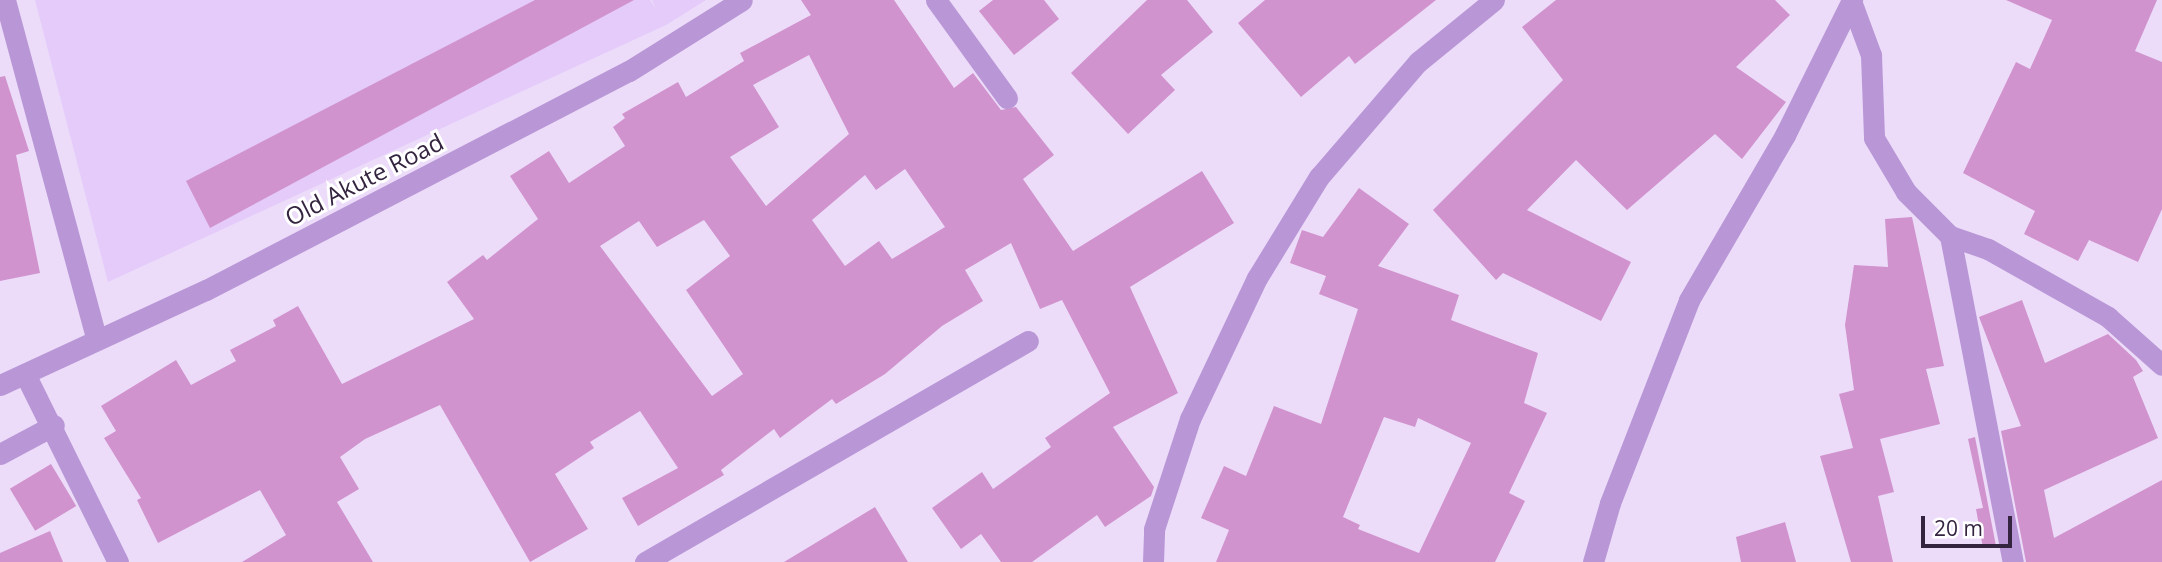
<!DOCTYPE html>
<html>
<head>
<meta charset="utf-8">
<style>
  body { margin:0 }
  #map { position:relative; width:2162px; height:562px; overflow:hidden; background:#ecdcfa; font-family:"Open Sans",sans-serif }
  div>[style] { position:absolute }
  .built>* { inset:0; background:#e4cbfa }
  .building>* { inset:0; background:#d193cd; transform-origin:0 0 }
  .minor>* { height:21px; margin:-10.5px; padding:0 10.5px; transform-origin:10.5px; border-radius:10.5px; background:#b997d6 }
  span { translate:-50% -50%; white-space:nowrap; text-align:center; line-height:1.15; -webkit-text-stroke:6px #fff; paint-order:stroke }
  .street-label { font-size:24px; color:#342440 }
  .scale { position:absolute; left:1921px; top:516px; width:91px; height:32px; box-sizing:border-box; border:4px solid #342440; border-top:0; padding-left:9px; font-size:21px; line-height:24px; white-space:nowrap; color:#342440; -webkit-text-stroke:5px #fff; paint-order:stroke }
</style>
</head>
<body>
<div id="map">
  <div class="built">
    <i style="clip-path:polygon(35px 0,650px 0,656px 9px,652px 0,706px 0,666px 25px,108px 282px)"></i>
  </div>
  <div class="building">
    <i style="clip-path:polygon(535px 0,634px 0,210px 228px,186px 181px)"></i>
    <i style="clip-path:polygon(evenodd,801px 0,894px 0,954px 88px,973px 73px,1001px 110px,1016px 107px,1054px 155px,1023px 179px,1073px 251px,1202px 171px,1234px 223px,1130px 287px,1178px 393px,1113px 427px,1154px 487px,1151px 496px,1105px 527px,1097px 515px,1032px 562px,1001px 562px,981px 534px,961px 549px,932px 508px,982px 472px,993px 489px,1051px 447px,1045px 438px,1110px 393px,1062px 300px,1040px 309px,1011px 243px,965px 270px,983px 301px,942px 326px,885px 374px,836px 404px,832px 399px,780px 438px,774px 429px,721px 470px,724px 475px,638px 526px,622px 498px,678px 468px,640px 411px,590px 442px,594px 448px,555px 474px,588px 529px,530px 562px,440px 405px,365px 439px,340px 457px,359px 489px,337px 502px,373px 562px,242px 562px,286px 535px,260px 490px,158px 543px,137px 500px,141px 498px,104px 438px,116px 431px,101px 406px,176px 360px,191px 385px,236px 361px,230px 350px,276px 326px,273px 320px,298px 306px,342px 384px,474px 319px,447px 282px,483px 255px,487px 260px,538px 219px,510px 176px,549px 151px,569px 183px,625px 146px,613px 127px,625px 118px,622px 114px,678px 82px,686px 97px,744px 61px,740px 53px,811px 15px,801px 0,809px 55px,849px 134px,766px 206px,730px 157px,779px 127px,753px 85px,809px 55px,801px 0,905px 169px,945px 227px,892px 259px,879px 241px,845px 266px,812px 220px,865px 175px,876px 190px,905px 169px,801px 0,704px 220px,730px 256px,686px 290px,743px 374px,712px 396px,600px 246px,639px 221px,657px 247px,704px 220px)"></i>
    <i style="clip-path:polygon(993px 0,1044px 0,1059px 19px,1014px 55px,979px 11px)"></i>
    <i style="clip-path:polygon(1147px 0,1187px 0,1213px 32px,1161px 75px,1175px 90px,1128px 134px,1071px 73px)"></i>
    <i style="clip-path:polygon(1265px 0,1436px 0,1355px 64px,1349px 56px,1301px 97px,1238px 23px)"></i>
    <i style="clip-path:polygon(1556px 0,1775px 0,1790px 15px,1736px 67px,1786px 102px,1742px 159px,1715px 134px,1627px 210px,1576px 160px,1527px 210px,1631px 262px,1601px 321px,1503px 273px,1496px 280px,1433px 210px,1563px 80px,1522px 27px)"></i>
    <i style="clip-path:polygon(2006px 0,2157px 0,2135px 51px,2162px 62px,2162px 209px,2138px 262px,2089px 240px,2078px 261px,2024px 234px,2035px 211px,1963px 173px,2016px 62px,2030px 69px,2052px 20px)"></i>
    <i style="clip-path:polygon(5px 76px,29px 151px,16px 155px,40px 273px,0 281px,0 77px)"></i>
    <i style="clip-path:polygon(evenodd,1359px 188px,1409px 224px,1378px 266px,1459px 295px,1451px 320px,1538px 353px,1524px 403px,1547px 413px,1509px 493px,1525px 501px,1495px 562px,1216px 562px,1229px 530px,1201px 518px,1224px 466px,1246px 476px,1274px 406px,1321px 424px,1358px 309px,1319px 294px,1326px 276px,1290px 263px,1302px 230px,1323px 237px,1359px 188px,1384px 417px,1415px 427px,1418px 418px,1471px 443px,1419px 553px,1358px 529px,1360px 525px,1343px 517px,1384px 417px)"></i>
    <i style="clip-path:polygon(1912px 217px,1944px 366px,1926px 369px,1940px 424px,1880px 439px,1894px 492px,1878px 496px,1893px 562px,1851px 562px,1820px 456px,1853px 448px,1839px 394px,1854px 390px,1845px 325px,1854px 265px,1888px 267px,1885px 219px)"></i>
    <i style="clip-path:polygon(2022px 300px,2045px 363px,2108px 334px,2136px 360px,2143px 371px,2133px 377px,2158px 438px,2044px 490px,2054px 538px,2162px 480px,2162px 562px,2026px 562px,2001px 431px,2021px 426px,1979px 317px)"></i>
    <i style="clip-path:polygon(1975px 437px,1996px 546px,1983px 548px,1976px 509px,1983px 508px,1968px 439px)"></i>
    <i style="left:51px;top:464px;width:49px;height:48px;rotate:59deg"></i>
    <i style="clip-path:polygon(875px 507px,908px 562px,784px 562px)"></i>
    <i style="clip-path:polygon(1785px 522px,1796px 562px,1741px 562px,1736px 537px)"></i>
    <i style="clip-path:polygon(50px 531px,63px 562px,0 562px,0 553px)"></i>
  </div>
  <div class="minor">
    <i style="left:5px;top:0;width:349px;rotate:74.9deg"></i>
    <i style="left:936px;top:0;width:121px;rotate:54.1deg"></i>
    <i style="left:1851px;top:1px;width:58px;rotate:69.7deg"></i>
    <i style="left:1871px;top:55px;width:83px;rotate:87.9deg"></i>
    <i style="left:1874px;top:138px;width:63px;rotate:59.3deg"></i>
    <i style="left:1906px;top:192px;width:62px;rotate:45deg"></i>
    <i style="left:1950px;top:236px;width:40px;rotate:18.9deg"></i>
    <i style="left:1988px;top:249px;width:138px;rotate:29.5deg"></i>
    <i style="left:2108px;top:317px;width:72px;rotate:41.6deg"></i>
    <i style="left:1950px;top:236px;width:332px;rotate:79.1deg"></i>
    <i style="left:25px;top:374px;width:210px;rotate:63.7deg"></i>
    <i style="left:0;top:385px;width:227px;rotate:-24.8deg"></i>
    <i style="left:206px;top:290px;width:476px;rotate:-27.4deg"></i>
    <i style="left:629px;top:71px;width:133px;rotate:-32.1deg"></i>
    <i style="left:0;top:454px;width:61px;rotate:-28.2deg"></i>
    <i style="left:645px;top:562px;width:442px;rotate:-30deg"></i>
    <i style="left:1153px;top:562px;width:33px;rotate:-88deg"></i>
    <i style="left:1154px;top:529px;width:116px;rotate:-71.9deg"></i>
    <i style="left:1190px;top:419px;width:156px;rotate:-64.6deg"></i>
    <i style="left:1257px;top:278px;width:119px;rotate:-58.5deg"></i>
    <i style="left:1319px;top:177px;width:152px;rotate:-49.3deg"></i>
    <i style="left:1418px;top:62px;width:98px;rotate:-39.2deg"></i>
    <i style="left:1593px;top:562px;width:61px;rotate:-73.9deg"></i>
    <i style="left:1610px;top:503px;width:218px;rotate:-68.7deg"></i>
    <i style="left:1689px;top:300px;width:191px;rotate:-59.8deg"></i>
    <i style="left:1785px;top:135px;width:151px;rotate:-63.6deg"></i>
  </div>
  <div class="street-label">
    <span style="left:364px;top:179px;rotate:-27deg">Old Akute Road</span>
  </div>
  <div class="scale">20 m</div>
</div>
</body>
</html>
